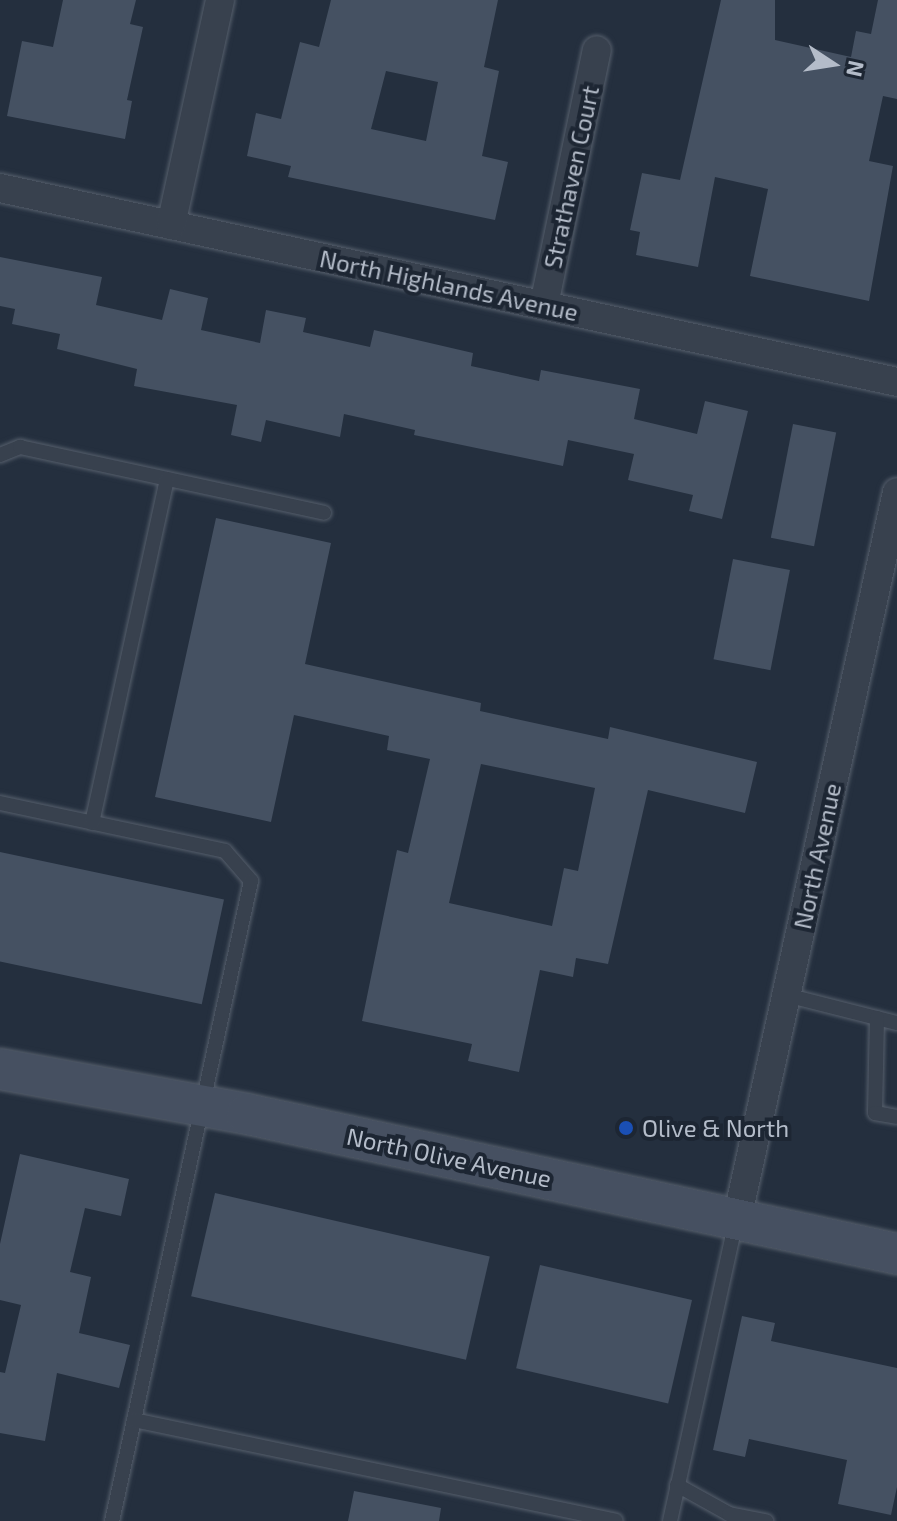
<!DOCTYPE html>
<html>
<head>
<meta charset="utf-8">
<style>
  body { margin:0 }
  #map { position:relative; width:897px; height:1521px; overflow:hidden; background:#242f3e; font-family:"Exo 2",sans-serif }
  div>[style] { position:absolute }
  .building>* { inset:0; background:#455162; transform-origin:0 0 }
  .roads { filter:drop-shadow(0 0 2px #565f6c) drop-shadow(0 0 2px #565f6c) }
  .lane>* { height:14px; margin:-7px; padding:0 7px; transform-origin:7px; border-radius:7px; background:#38414e }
  .street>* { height:28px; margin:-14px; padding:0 14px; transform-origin:14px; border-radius:14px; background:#38414e }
  .secondary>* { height:40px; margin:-20px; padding:0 20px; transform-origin:20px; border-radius:20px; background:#465061 }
  .dots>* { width:22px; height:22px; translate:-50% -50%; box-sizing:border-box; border:4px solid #1d2633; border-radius:50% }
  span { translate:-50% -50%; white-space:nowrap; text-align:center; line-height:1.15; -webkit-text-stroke:8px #1d2633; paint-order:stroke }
  .street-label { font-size:24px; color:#b4bcc9 }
  .poi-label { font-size:24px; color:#b4bcc9 }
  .left { translate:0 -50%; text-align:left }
  .north { position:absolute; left:793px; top:24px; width:80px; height:80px; -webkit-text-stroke:6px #1d2633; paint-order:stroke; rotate:102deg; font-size:22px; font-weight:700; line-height:32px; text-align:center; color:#b4bcc9 }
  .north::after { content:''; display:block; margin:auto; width:28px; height:36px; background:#b4bcc9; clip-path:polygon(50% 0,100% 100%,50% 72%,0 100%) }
</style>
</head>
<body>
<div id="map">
  <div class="building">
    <i style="clip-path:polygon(63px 0,136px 0,130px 24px,143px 27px,127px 100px,132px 101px,125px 139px,7px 116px,22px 41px,53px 47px)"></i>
    <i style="clip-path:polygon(evenodd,331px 0,498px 0,484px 67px,499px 71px,482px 156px,508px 162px,495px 220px,288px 177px,291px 166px,247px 156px,256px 113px,281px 119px,300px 42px,319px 47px,331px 0,386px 71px,438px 82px,426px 141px,371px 129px,386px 71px)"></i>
    <i style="clip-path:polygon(721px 0,775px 0,775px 40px,851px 57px,856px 31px,871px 34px,878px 0,897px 0,897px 99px,883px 96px,869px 161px,893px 166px,869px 301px,750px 276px,768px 189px,715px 177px,698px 267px,636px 255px,640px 232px,630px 230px,642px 173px,680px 180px)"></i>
    <i style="clip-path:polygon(0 257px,102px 277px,96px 305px,162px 320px,170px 289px,208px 298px,201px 330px,260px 343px,266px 310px,306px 318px,303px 332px,370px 347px,374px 330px,473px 353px,471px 366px,539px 381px,541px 370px,640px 389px,634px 419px,697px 434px,705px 401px,748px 411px,722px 519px,689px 511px,693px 495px,628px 480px,634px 454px,568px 440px,563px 466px,414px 435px,415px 430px,344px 414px,340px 437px,266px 420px,261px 442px,231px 435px,237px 405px,134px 386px,137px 369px,57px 349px,60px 334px,12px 324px,15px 309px,0 306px)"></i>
    <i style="left:793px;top:424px;width:44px;height:116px;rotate:11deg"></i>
    <i style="clip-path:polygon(evenodd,216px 518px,331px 543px,305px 664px,481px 703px,480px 711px,608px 739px,610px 727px,757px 762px,745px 813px,648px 790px,608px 964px,576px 958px,573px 977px,540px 970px,519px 1072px,468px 1061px,472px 1044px,362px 1021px,397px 850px,408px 853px,430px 759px,387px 750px,389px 736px,294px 715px,271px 822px,155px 797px,216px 518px,481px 764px,595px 788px,578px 871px,564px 868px,552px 926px,449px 903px,481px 764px)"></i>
    <i style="left:733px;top:559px;width:58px;height:102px;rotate:11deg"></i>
    <i style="left:0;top:852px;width:229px;height:107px;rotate:12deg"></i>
    <i style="clip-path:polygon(20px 1154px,129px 1179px,121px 1216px,85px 1208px,70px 1272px,91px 1277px,79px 1333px,130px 1345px,119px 1388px,57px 1373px,45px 1441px,0 1433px,0 1372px,5px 1373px,21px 1305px,0 1300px,0 1244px)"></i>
    <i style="left:215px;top:1193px;width:282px;height:106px;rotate:13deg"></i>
    <i style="left:540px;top:1265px;width:156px;height:106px;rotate:13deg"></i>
    <i style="clip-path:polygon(742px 1316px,775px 1323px,771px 1341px,897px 1368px,897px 1487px,891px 1515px,838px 1504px,847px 1460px,749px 1439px,745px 1457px,713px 1450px)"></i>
    <i style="clip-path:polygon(354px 1491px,441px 1508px,439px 1521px,348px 1521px)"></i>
  </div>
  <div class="roads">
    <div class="lane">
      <i style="left:0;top:455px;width:22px;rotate:-22deg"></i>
      <i style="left:20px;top:447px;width:311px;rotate:12.2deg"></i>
      <i style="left:0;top:803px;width:230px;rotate:12deg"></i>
      <i style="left:225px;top:851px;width:40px;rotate:49deg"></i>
      <i style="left:251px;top:881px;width:655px;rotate:102.25deg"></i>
      <i style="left:92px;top:823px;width:352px;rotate:-77.7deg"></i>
      <i style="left:786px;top:995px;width:114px;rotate:14.2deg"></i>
      <i style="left:877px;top:1018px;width:95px;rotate:91.2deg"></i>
      <i style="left:875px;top:1113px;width:22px;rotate:10deg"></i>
      <i style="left:134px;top:1420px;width:492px;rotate:11.8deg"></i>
      <i style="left:677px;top:1485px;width:60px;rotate:29.1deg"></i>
      <i style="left:729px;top:1514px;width:38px;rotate:11deg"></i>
      <i style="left:670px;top:1521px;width:307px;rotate:-77.6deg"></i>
    </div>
    <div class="street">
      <i style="left:0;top:188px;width:918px;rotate:12.2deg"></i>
      <i style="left:171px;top:225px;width:230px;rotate:-77.7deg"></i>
      <i style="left:544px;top:305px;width:260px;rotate:-78.3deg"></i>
      <i style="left:737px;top:1219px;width:744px;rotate:-77.59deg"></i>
    </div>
    <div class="secondary">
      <i style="left:0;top:1069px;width:251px;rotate:10.3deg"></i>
      <i style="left:247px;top:1114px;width:665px;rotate:12.15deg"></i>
    </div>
  </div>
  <div class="dots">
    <i style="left:626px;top:1128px;background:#1a4fb4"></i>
  </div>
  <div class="street-label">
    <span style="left:571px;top:177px;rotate:-78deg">Strathaven Court</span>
    <span style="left:449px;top:285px;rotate:12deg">North Highlands Avenue</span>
    <span style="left:817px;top:856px;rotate:-78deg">North Avenue</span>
    <span style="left:449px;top:1157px;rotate:12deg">North Olive Avenue</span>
  </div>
  <div class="poi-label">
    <span class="left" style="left:642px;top:1128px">Olive &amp; North</span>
  </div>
  <div class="north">N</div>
</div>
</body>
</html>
